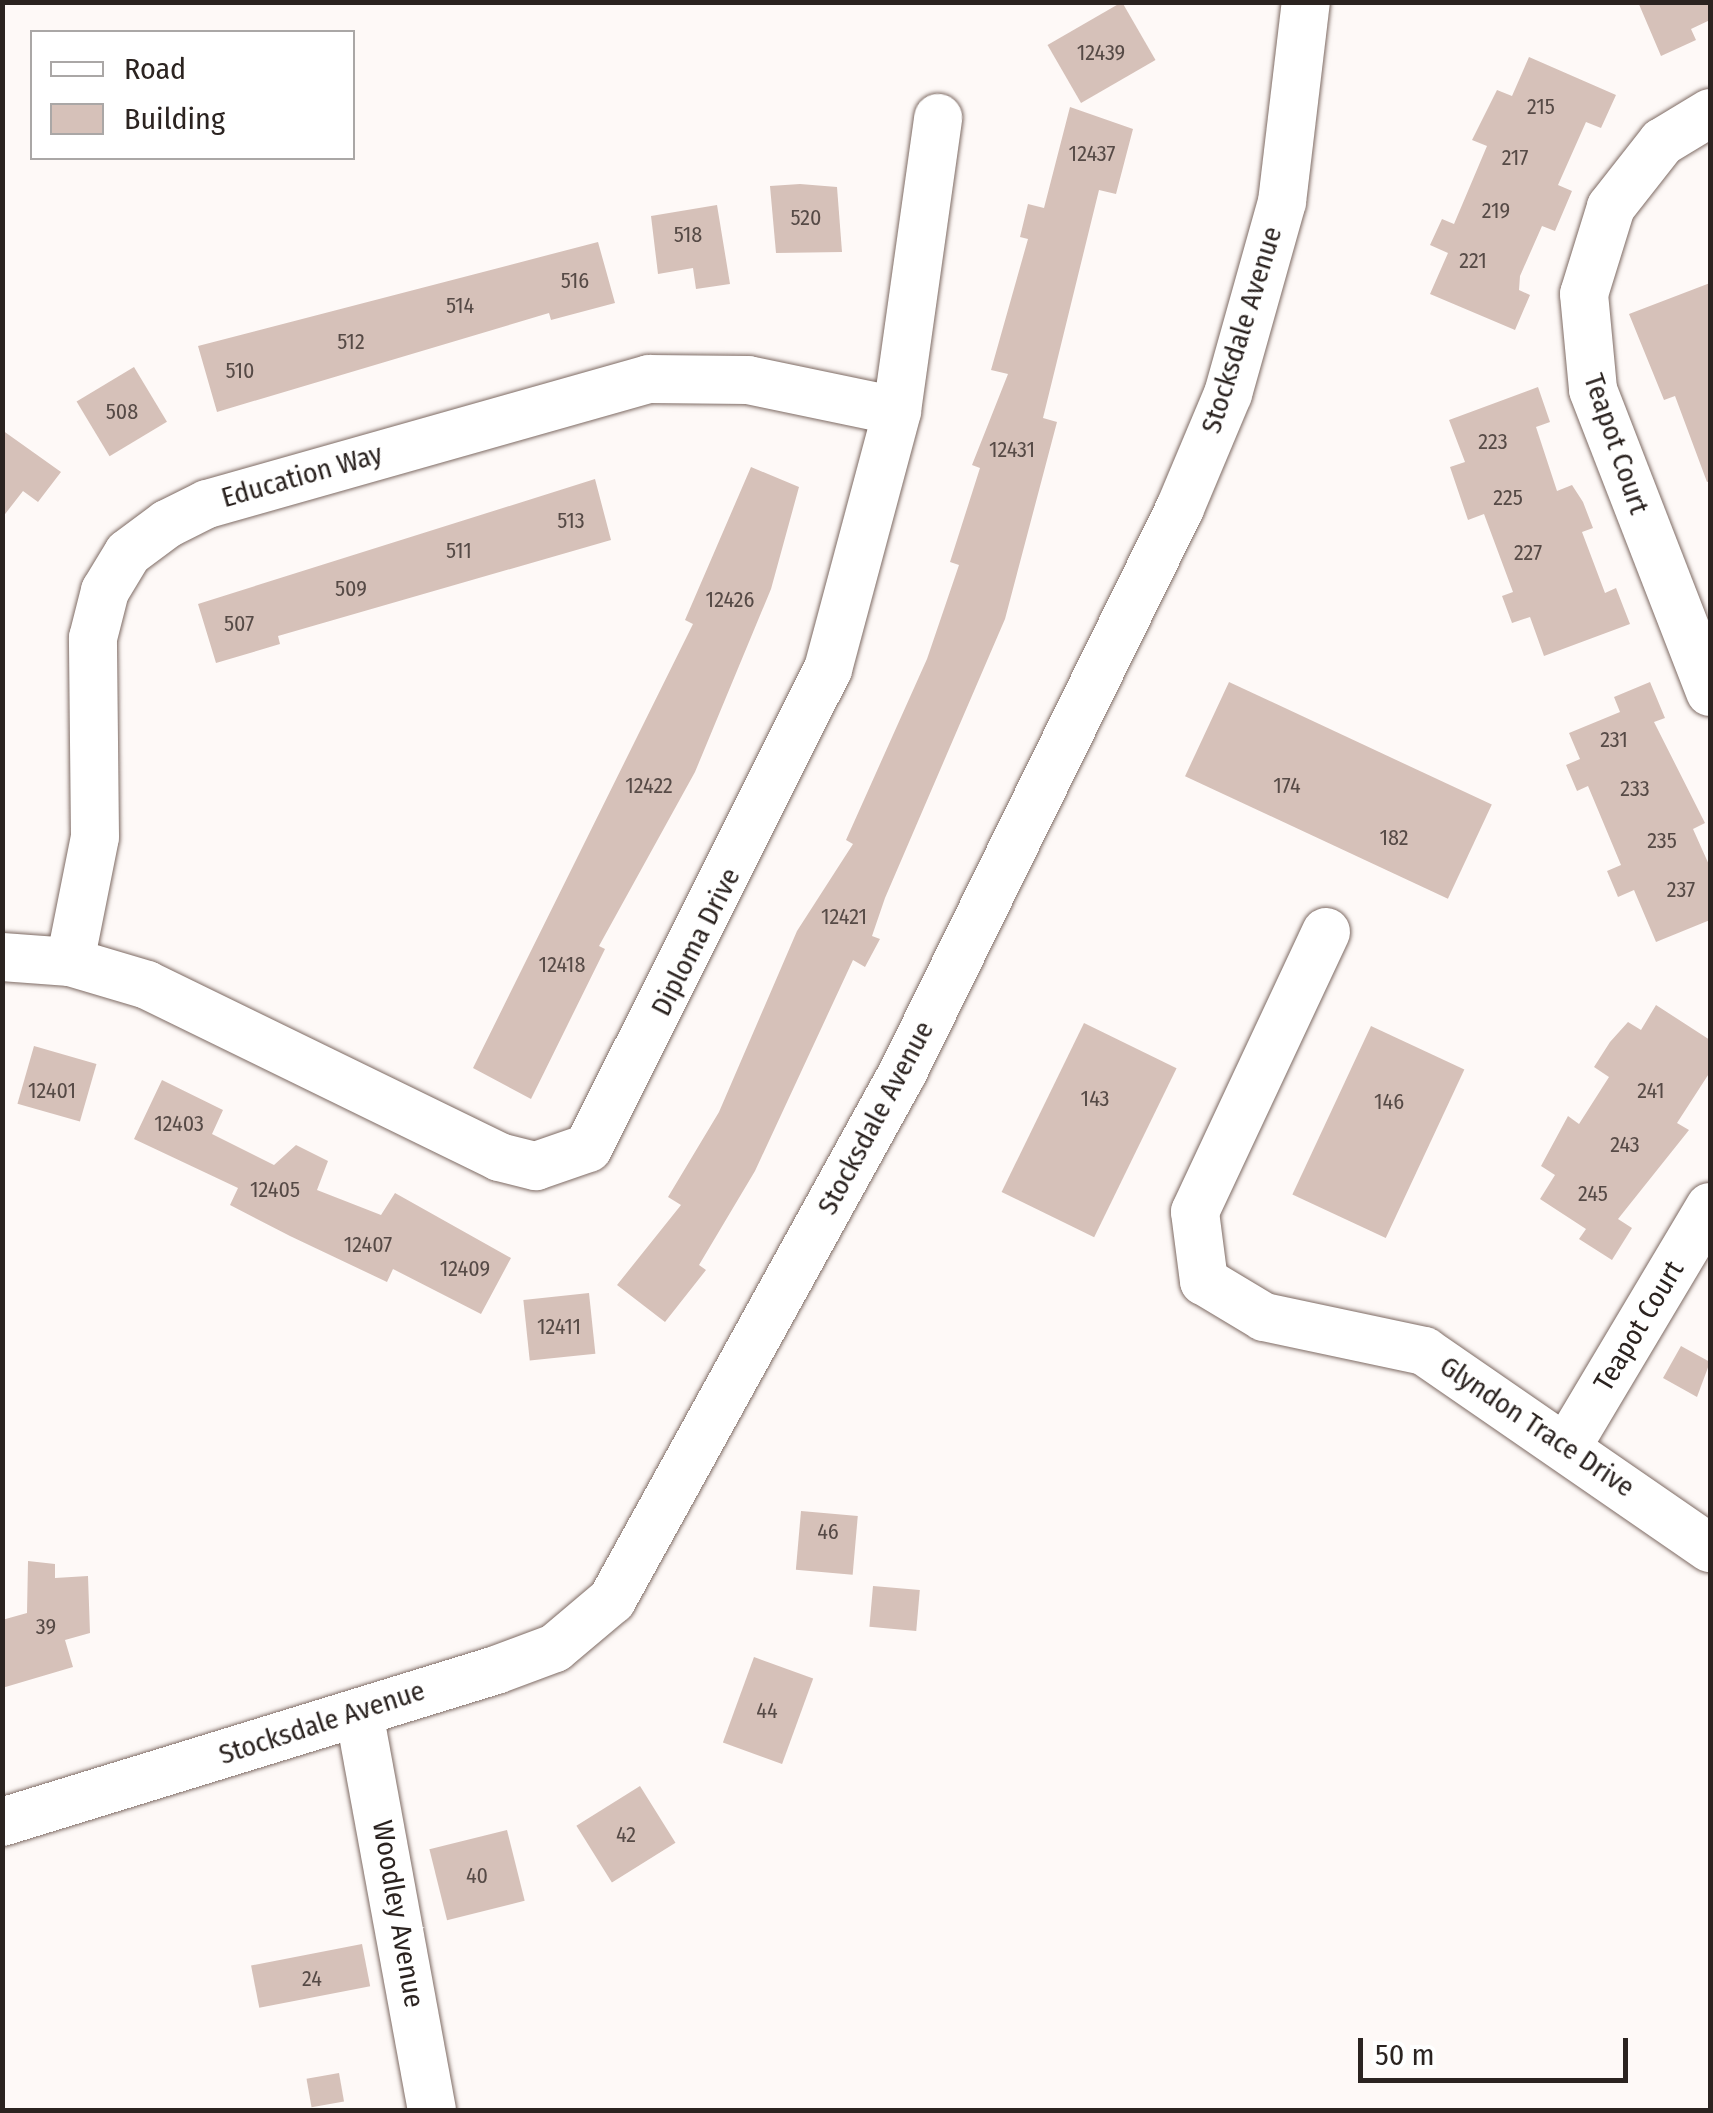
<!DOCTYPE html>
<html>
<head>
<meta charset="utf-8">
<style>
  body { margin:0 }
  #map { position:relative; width:1713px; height:2113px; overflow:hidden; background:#fef9f7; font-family:"Fira Sans Condensed",sans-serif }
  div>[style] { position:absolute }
  .building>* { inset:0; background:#d6c1b9; transform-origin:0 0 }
  .roads { filter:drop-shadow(0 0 2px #7e6b64) drop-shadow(0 0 2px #7e6b64) }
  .minor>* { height:48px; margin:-24px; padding:0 24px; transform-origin:24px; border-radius:24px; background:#fff }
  span { translate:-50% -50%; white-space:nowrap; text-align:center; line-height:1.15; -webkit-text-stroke:8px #fff; paint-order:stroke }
  .number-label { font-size:22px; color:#564a46 }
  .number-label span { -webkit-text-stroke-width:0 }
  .street-label { font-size:28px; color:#2b2320 }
  .frame { position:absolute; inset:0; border:5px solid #2b2320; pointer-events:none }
  .legend { position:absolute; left:30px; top:30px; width:325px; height:130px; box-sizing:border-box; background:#fff; border:2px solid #aaa7a6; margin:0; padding:12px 18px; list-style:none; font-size:30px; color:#2b2320 }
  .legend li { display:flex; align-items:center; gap:20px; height:50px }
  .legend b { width:50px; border:2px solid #aaa7a6 }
  .scale { position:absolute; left:1358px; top:2038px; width:270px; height:45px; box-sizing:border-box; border:5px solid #2b2320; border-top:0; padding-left:12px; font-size:30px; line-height:35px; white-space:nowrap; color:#2b2320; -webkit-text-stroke:8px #fff; paint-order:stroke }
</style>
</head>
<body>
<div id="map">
  <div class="building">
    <i style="left:1122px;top:2px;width:67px;height:86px;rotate:60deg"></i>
    <i style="clip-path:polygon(1638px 2px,1710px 2px,1710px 20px,1691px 29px,1696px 40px,1661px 56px)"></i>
    <i style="clip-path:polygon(1529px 57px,1616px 95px,1601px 128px,1586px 122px,1558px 185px,1572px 191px,1555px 231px,1542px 226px,1520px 276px,1519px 290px,1530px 295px,1515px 330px,1430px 294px,1448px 253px,1430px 245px,1442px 219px,1454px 224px,1487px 146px,1472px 140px,1497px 90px,1512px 96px)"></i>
    <i style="clip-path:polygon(1070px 107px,1133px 129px,1116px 194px,1099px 190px,1043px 418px,1057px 422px,1005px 619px,885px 898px,872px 936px,880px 939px,865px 967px,853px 960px,755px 1171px,699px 1265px,706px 1270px,665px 1322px,617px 1285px,681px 1205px,668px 1197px,719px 1112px,797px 931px,853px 844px,846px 840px,927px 659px,959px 565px,950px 562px,980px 468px,972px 465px,1008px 374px,991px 370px,1028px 239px,1020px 237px,1028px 204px,1044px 208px)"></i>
    <i style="clip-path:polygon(800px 184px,837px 187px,842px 252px,776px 253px,770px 186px)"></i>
    <i style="clip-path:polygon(717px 205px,730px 284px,696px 289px,693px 268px,658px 274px,651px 216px)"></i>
    <i style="clip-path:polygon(598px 242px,615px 303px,551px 320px,549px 313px,217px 412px,198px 346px)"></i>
    <i style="clip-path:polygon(1710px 283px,1710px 481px,1707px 482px,1675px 396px,1664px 400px,1629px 314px)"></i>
    <i style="left:134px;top:367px;width:64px;height:67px;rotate:59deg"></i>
    <i style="clip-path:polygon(1538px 387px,1550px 422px,1536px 427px,1557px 491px,1572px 485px,1583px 502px,1593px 528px,1582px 532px,1605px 593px,1616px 588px,1630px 624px,1544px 656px,1530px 617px,1512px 623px,1502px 596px,1513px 592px,1484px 514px,1468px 520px,1450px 467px,1465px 462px,1449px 420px)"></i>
    <i style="clip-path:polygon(2px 430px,61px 472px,38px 502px,23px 491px,2px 518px)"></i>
    <i style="clip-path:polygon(751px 467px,799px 487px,771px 589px,695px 772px,599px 946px,605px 949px,531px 1099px,473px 1068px,693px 624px,685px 620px)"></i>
    <i style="clip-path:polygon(595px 479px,611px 540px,278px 636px,280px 644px,216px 663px,198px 604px)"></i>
    <i style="left:1229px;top:682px;width:290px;height:104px;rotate:25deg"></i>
    <i style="clip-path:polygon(1650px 682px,1665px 718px,1654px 722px,1705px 823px,1693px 829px,1710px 867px,1710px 920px,1656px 942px,1634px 890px,1618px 897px,1607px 871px,1621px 865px,1588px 786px,1577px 791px,1566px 765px,1580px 759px,1569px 733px,1620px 712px,1614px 697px)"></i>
    <i style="clip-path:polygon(1656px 1005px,1710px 1040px,1710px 1072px,1677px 1123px,1689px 1130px,1618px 1219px,1632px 1228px,1612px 1260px,1579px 1239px,1586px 1229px,1540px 1199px,1555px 1175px,1541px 1166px,1568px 1116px,1579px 1124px,1609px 1077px,1594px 1067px,1610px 1042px,1628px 1022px,1641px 1030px)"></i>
    <i style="left:1084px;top:1023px;width:103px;height:188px;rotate:26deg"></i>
    <i style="left:1371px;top:1026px;width:103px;height:186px;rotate:25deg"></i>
    <i style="left:34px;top:1046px;width:65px;height:60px;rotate:16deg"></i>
    <i style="clip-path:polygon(162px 1080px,223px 1110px,212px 1134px,274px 1165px,296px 1145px,328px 1161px,317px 1190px,381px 1215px,395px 1193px,511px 1258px,481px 1314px,393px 1269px,387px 1282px,290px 1236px,230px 1205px,238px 1188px,134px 1139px)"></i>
    <i style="left:589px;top:1293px;width:61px;height:66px;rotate:84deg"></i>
    <i style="clip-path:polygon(1681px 1346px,1710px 1362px,1697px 1397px,1663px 1378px)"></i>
    <i style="left:801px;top:1511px;width:57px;height:59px;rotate:5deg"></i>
    <i style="clip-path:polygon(28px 1561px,55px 1564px,55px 1578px,88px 1576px,90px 1633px,65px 1640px,73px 1667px,2px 1688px,2px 1620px,27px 1613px)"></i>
    <i style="left:873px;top:1586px;width:47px;height:41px;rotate:5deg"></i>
    <i style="left:754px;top:1657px;width:63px;height:91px;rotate:20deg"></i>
    <i style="left:640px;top:1786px;width:67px;height:75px;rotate:58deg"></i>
    <i style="left:507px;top:1830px;width:73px;height:80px;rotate:76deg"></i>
    <i style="left:362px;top:1944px;width:43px;height:113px;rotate:79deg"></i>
    <i style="left:339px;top:2073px;width:29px;height:33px;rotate:80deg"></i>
  </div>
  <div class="roads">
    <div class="minor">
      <i style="left:1710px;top:113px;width:56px;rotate:148.9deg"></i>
      <i style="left:1662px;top:142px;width:83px;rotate:128.1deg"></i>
      <i style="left:1611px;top:207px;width:91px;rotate:107.2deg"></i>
      <i style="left:1584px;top:294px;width:96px;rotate:84.6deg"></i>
      <i style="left:1593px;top:390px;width:324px;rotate:68.8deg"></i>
      <i style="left:1326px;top:932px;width:309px;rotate:115.1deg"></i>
      <i style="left:1195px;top:1212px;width:70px;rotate:82.6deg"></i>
      <i style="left:1204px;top:1281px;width:70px;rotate:31deg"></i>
      <i style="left:1264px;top:1317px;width:164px;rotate:12deg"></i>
      <i style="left:1424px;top:1351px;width:347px;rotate:34.6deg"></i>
      <i style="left:2px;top:957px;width:68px;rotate:4.2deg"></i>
      <i style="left:70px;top:962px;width:80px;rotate:16.6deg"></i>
      <i style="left:147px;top:985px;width:392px;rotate:26deg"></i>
      <i style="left:499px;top:1157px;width:38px;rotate:14deg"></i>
      <i style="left:536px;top:1166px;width:55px;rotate:-19.1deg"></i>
      <i style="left:588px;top:1148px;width:536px;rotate:-63.39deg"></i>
      <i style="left:828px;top:669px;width:267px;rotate:-75deg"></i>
      <i style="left:897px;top:411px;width:296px;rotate:-82deg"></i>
      <i style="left:70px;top:962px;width:127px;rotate:-78.7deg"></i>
      <i style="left:95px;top:837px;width:199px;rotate:-90.6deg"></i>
      <i style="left:93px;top:638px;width:49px;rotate:-75.7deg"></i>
      <i style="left:105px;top:591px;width:44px;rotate:-58.8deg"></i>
      <i style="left:128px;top:553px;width:49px;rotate:-36.6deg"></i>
      <i style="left:167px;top:524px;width:45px;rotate:-26.6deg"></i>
      <i style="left:207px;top:504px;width:459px;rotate:-15.8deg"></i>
      <i style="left:649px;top:379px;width:99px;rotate:0.6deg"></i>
      <i style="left:748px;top:380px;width:152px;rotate:11.8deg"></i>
      <i style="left:1568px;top:1445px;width:277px;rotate:-59.2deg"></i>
      <i style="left:360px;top:1718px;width:399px;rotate:79.6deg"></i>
      <i style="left:2px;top:1822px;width:517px;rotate:-17.1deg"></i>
      <i style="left:496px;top:1670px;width:63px;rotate:-20.4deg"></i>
      <i style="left:555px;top:1648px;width:75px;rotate:-40.1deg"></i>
      <i style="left:612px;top:1600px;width:603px;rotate:-61.14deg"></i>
      <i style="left:903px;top:1072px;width:628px;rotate:-63.84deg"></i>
      <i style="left:1180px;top:508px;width:124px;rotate:-67.2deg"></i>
      <i style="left:1228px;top:394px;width:199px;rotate:-74.3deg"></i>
      <i style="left:1282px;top:202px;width:201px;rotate:-83.2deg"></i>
    </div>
  </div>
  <div class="number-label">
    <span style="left:1101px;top:53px">12439</span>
    <span style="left:1541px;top:107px">215</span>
    <span style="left:1092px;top:154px">12437</span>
    <span style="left:1515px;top:158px">217</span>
    <span style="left:1496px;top:211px">219</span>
    <span style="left:806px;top:218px">520</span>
    <span style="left:688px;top:235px">518</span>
    <span style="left:1473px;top:261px">221</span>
    <span style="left:575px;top:281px">516</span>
    <span style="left:460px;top:306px">514</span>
    <span style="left:351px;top:342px">512</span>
    <span style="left:240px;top:371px">510</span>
    <span style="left:122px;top:412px">508</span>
    <span style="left:1493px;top:442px">223</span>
    <span style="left:1012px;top:450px">12431</span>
    <span style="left:1508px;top:498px">225</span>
    <span style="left:571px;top:521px">513</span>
    <span style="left:459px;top:551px">511</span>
    <span style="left:1528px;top:553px">227</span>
    <span style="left:351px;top:589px">509</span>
    <span style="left:730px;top:600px">12426</span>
    <span style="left:239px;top:624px">507</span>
    <span style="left:1614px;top:740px">231</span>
    <span style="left:649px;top:786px">12422</span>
    <span style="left:1287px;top:786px">174</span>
    <span style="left:1635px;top:789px">233</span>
    <span style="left:1394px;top:838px">182</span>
    <span style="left:1662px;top:841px">235</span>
    <span style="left:1681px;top:890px">237</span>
    <span style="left:844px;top:917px">12421</span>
    <span style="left:562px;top:965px">12418</span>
    <span style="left:52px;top:1091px">12401</span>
    <span style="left:1651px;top:1091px">241</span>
    <span style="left:1095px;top:1099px">143</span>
    <span style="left:1389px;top:1102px">146</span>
    <span style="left:179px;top:1124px">12403</span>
    <span style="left:1625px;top:1145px">243</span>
    <span style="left:275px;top:1190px">12405</span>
    <span style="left:1593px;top:1194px">245</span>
    <span style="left:368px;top:1245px">12407</span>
    <span style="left:465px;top:1269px">12409</span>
    <span style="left:559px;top:1327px">12411</span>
    <span style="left:828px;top:1532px">46</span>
    <span style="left:46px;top:1627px">39</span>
    <span style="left:767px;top:1711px">44</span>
    <span style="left:626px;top:1835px">42</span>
    <span style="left:477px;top:1876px">40</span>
    <span style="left:312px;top:1979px">24</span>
  </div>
  <div class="street-label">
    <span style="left:1242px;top:330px;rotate:-73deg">Stocksdale Avenue</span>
    <span style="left:1616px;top:444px;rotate:71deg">Teapot Court</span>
    <span style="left:302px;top:476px;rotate:-16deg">Education Way</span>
    <span style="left:696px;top:942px;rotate:-63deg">Diploma Drive</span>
    <span style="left:876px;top:1118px;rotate:-62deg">Stocksdale Avenue</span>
    <span style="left:1639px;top:1326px;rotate:-59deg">Teapot Court</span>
    <span style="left:1537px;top:1427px;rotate:34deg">Glyndon Trace Drive</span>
    <span style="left:322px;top:1723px;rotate:-18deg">Stocksdale Avenue</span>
    <span style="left:398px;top:1914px;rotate:80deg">Woodley Avenue</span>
  </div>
  <div class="frame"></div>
  <ul class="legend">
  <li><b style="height:12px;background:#fff"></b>Road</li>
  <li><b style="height:28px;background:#d6c1b9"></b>Building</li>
  </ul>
  <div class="scale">50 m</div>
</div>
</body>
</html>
